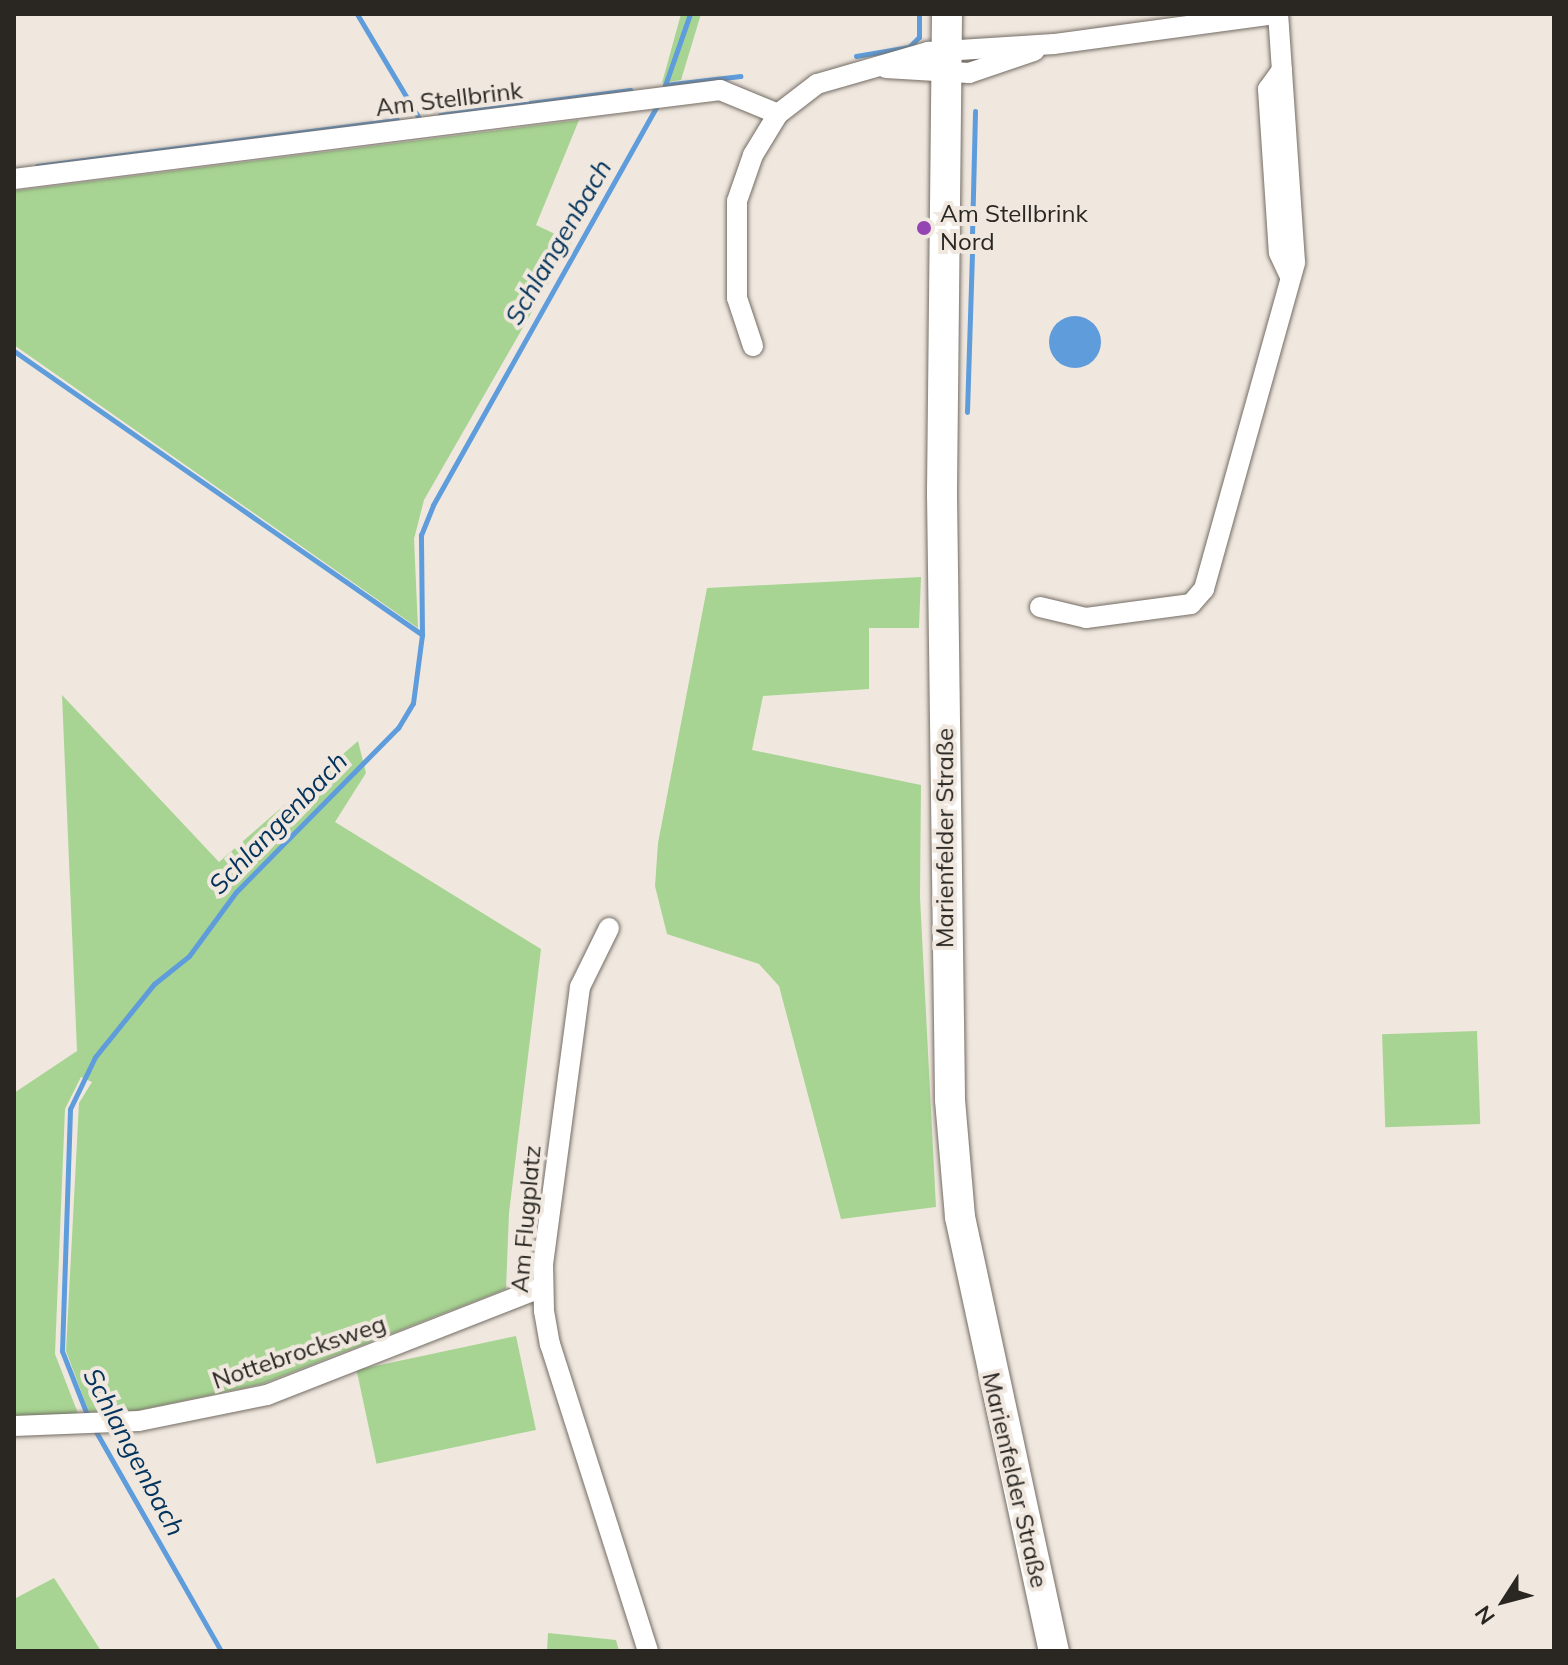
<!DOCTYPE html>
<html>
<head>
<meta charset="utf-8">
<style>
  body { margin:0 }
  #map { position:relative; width:1568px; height:1665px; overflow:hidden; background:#f0e8df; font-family:Mulish,sans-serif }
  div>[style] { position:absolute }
  .green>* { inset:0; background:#a7d492; transform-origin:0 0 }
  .water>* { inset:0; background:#5e9cdc }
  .round { border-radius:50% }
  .stream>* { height:5px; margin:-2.5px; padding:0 2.5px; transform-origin:2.5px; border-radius:2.5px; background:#5e9cdc }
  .roads { filter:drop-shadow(0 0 2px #736c64) drop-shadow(0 0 2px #736c64) }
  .minor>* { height:20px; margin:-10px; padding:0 10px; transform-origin:10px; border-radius:10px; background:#fff }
  .primary>* { height:30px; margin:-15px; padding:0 15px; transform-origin:15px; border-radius:15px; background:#fff }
  .dots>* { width:22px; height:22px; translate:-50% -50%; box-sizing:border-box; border:4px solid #f0e8df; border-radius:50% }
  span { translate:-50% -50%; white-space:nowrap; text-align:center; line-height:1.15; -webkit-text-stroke:8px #f0e8df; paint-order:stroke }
  .street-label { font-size:24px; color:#2a2723 }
  .poi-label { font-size:24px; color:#2a2723 }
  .left { translate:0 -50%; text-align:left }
  .water-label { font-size:26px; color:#03335c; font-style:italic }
  .frame { position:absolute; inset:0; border:16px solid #2a2723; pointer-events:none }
  .north { position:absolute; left:1464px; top:1561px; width:80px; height:80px; -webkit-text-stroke:6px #f0e8df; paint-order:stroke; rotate:234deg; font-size:22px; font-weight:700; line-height:32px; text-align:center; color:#2a2723 }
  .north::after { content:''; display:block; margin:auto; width:28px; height:36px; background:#2a2723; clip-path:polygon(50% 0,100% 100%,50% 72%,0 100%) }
</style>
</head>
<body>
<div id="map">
  <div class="green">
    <i style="clip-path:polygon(681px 14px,701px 14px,681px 80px,662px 83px)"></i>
    <i style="clip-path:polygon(579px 120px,536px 225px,572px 242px,424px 500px,414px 539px,418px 628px,14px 345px,14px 191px)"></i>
    <i style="clip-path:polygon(921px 577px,919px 628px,869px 628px,869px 689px,763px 696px,752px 750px,921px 785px,920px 897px,936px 1207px,841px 1219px,779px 986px,759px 964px,667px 934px,655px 886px,658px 843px,707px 588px)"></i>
    <i style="clip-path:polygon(62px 695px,219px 862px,358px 741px,366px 773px,335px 822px,541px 949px,509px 1213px,506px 1289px,262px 1384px,135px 1411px,89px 1412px,66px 1351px,79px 1103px,92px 1082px,81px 1077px,65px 1109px,55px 1354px,79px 1416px,14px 1418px,14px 1093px,77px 1051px)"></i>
    <i style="left:1477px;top:1031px;width:93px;height:95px;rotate:88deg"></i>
    <i style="left:516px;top:1336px;width:96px;height:163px;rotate:78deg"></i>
    <i style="clip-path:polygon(54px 1578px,101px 1651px,14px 1651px,14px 1599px)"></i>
    <i style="clip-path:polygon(548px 1633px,616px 1640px,619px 1651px,547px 1651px)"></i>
  </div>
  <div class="water">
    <i class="round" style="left:1049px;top:316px;width:52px;height:52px"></i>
  </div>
  <div class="stream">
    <i style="left:357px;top:14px;width:121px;rotate:59.2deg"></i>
    <i style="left:856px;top:56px;width:54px;rotate:-9.6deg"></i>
    <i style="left:909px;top:47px;width:14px;rotate:-45deg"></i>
    <i style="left:919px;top:37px;width:23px;rotate:-90deg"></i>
    <i style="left:665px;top:85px;width:76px;rotate:-6.8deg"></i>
    <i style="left:663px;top:91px;width:82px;rotate:-70.7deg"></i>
    <i style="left:440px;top:115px;width:192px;rotate:-7.5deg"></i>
    <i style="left:37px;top:166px;width:363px;rotate:-7.3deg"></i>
    <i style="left:972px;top:235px;width:124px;rotate:-88.6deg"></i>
    <i style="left:14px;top:351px;width:497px;rotate:34.8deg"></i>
    <i style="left:967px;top:412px;width:158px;rotate:-88.2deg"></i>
    <i style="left:88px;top:1417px;width:71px;rotate:-111.5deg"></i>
    <i style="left:62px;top:1351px;width:242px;rotate:-88.1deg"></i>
    <i style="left:70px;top:1109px;width:58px;rotate:-64.3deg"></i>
    <i style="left:95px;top:1057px;width:94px;rotate:-51.1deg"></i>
    <i style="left:154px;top:984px;width:45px;rotate:-38.7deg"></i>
    <i style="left:189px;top:956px;width:79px;rotate:-53.7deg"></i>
    <i style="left:236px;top:892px;width:231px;rotate:-45.4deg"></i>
    <i style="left:398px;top:728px;width:29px;rotate:-59deg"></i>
    <i style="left:413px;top:703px;width:69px;rotate:-82.5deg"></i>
    <i style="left:422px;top:635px;width:100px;rotate:-90.6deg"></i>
    <i style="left:421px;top:535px;width:32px;rotate:-68deg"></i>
    <i style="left:433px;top:505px;width:460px;rotate:-60.7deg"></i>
    <i style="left:95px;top:1430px;width:254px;rotate:60.3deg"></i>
  </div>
  <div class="roads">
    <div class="minor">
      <i style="left:886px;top:68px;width:83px;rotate:3.4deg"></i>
      <i style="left:969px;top:73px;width:69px;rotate:-18.7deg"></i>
      <i style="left:1282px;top:70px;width:24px;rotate:126deg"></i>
      <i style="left:1268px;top:89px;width:164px;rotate:86.2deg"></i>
      <i style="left:1279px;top:253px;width:26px;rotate:65deg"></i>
      <i style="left:14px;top:179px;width:712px;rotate:-7.18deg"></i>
      <i style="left:720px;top:90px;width:63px;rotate:22.5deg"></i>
      <i style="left:753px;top:346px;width:51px;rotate:-108.4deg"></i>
      <i style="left:737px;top:298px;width:97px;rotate:-90deg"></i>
      <i style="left:737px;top:201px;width:49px;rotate:-70.8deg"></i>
      <i style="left:753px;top:155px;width:48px;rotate:-58.6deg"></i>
      <i style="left:778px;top:114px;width:49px;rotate:-37.6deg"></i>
      <i style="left:817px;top:84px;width:116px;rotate:-16.1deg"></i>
      <i style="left:928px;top:52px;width:126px;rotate:-3.6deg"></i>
      <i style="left:1054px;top:44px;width:224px;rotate:-7.7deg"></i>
      <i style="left:1040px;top:607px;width:47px;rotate:13.4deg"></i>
      <i style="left:1086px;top:618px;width:106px;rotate:-7.6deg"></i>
      <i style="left:1191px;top:604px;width:20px;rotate:-49deg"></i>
      <i style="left:1204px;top:589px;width:339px;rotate:-74.4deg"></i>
      <i style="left:1295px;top:262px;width:249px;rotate:-93.9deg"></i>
      <i style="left:609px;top:928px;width:66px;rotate:116.2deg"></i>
      <i style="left:580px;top:987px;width:278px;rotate:97.6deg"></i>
      <i style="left:543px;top:1263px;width:48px;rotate:88.8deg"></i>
      <i style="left:544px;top:1311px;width:34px;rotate:80deg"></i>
      <i style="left:550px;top:1344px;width:322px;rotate:72.3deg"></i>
      <i style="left:14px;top:1426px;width:125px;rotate:-2.3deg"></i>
      <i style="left:139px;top:1421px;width:131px;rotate:-11.5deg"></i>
      <i style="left:267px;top:1395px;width:296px;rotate:-21.4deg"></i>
    </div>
    <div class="primary">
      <i style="left:947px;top:14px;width:480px;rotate:90.6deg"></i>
      <i style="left:942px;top:494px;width:606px;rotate:89.24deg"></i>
      <i style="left:950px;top:1100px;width:117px;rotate:85.1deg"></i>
      <i style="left:960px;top:1217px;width:444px;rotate:77.8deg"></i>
    </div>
  </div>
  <div class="dots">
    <i style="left:924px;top:228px;background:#9444b3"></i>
  </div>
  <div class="street-label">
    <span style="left:449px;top:99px;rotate:-7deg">Am Stellbrink</span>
    <span style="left:945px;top:838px;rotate:-90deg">Marienfelder Straße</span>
    <span style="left:526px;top:1219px;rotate:-85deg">Am Flugplatz</span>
    <span style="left:299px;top:1352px;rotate:-19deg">Nottebrocksweg</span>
    <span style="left:1015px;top:1480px;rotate:77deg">Marienfelder Straße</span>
  </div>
  <div class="poi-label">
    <span class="left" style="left:940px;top:228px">Am Stellbrink<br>Nord</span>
  </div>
  <div class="water-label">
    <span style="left:558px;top:242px;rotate:-60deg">Schlangenbach</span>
    <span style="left:278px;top:823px;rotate:-46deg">Schlangenbach</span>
    <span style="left:134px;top:1452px;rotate:62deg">Schlangenbach</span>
  </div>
  <div class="frame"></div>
  <div class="north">N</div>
</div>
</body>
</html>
